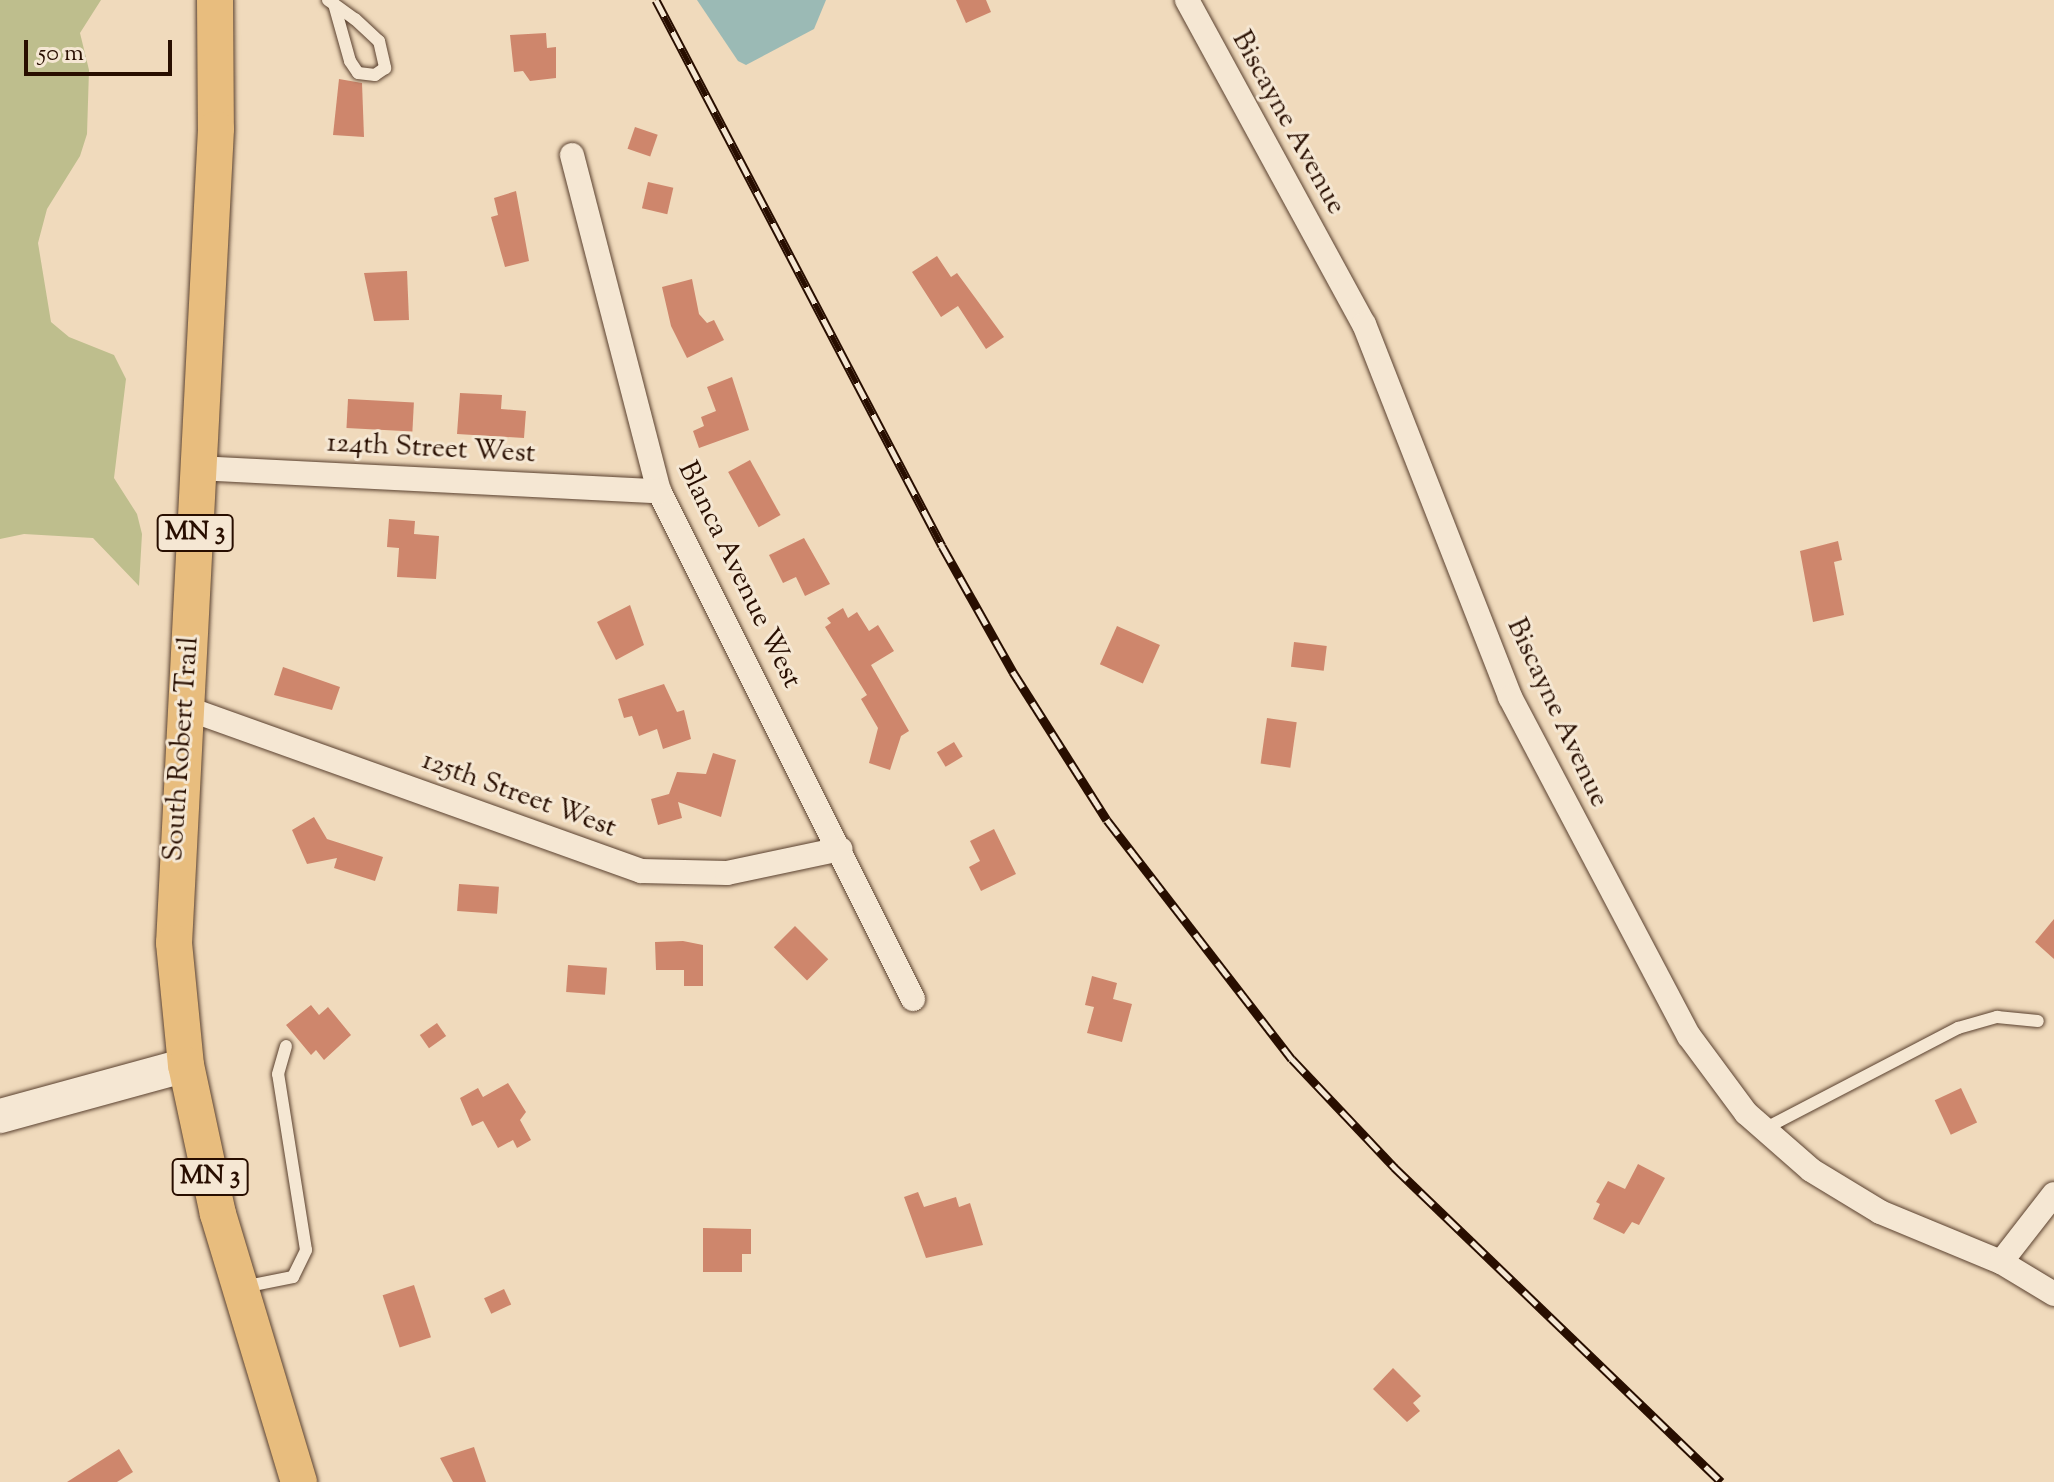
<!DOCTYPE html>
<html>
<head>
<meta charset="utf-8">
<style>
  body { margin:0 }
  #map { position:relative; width:2054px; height:1482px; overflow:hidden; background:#f0dabc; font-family:"Sorts Mill Goudy",serif }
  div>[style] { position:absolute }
  .green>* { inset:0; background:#bebe8d }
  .water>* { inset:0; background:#9bbab5 }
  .building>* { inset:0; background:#ce866c; transform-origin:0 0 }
  .roads { filter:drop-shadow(0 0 2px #5a412f) drop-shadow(0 0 2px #5a412f) }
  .lane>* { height:12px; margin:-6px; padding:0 6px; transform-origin:6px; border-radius:6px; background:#f5e7d3 }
  .street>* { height:24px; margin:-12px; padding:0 12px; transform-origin:12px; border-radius:12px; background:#f5e7d3 }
  .secondary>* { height:34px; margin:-17px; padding:0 17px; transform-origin:17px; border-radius:17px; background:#f5e7d3 }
  .primary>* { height:36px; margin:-18px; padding:0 18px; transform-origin:18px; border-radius:18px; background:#e8bd7e }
  .rail>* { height:9px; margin-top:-4.5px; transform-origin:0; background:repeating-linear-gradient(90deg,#f5e7d3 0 18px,#280e00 0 36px); box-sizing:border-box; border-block:2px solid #280e00 }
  span { translate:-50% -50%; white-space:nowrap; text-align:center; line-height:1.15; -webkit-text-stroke:6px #f5e7d3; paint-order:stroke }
  .shield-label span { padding:2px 6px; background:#f5e7d3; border:2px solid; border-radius:6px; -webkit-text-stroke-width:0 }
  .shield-label { font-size:26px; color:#280e00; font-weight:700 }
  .street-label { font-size:28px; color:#280e00 }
  .scale { position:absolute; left:24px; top:40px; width:148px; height:36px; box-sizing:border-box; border:4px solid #280e00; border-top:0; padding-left:10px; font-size:24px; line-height:28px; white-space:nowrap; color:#280e00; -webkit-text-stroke:6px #f5e7d3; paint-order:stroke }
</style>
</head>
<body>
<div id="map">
  <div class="green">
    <i style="clip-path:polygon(0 0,101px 0,80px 33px,89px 70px,87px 134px,80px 156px,47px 209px,38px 243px,51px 322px,69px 337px,114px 355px,126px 379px,114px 478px,137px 514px,142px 534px,139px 586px,93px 538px,24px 534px,0 539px)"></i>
  </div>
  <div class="water">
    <i style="clip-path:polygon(697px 0,826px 0,814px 29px,746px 65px,738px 61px)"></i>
  </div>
  <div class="building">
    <i style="clip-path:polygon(956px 0,986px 0,991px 12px,966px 23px)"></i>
    <i style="clip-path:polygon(546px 33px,547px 48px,556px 47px,556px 78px,530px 81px,523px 71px,514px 72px,510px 35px)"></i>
    <i style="clip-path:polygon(339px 79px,362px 83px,364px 137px,333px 135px)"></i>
    <i style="left:635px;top:127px;width:24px;height:23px;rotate:19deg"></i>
    <i style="left:648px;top:182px;width:26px;height:27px;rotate:13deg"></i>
    <i style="clip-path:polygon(516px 191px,529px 261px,505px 267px,491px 217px,498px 215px,494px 198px)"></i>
    <i style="clip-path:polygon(937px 256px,951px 277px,957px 273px,1004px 337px,986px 349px,958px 306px,941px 317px,912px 272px)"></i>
    <i style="clip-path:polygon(407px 271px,409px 320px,374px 321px,364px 273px)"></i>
    <i style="clip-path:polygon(692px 279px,699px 314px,707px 323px,714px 320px,724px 340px,687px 358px,671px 326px,662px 287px)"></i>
    <i style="clip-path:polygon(732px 377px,749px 430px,699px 448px,693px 431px,704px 426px,701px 417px,716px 411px,707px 387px)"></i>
    <i style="clip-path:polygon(460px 393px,502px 395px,501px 409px,526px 411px,524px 438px,457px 434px)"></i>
    <i style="left:348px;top:399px;width:66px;height:29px;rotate:3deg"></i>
    <i style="left:750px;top:460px;width:63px;height:25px;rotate:61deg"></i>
    <i style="clip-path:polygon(389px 519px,415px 521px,414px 534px,439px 536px,436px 579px,397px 577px,399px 548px,387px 547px)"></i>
    <i style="clip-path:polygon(804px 538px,830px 584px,805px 596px,796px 577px,783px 583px,769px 555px)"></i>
    <i style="clip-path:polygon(1838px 541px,1842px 560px,1834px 562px,1844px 615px,1813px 622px,1800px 551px)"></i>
    <i style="clip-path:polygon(630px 605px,644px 645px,616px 660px,597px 622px)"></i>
    <i style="clip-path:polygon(843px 608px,848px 618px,857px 612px,869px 631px,878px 625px,894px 651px,871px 665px,909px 731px,901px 736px,890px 770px,869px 763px,878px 728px,861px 699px,867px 695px,825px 627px,831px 623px,827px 618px)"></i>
    <i style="left:1117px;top:626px;width:47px;height:42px;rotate:24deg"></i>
    <i style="left:1294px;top:642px;width:33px;height:25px;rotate:7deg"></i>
    <i style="clip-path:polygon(283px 667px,340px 687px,332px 710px,274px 695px)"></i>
    <i style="clip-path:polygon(664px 684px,677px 712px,684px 710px,691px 739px,663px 749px,657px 729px,639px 736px,632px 716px,624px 718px,618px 699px)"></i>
    <i style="left:1267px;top:718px;width:30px;height:46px;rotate:8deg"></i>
    <i style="left:954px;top:742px;width:17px;height:20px;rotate:59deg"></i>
    <i style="clip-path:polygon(713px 753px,736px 760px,721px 817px,678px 802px,682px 818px,658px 825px,651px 799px,669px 794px,677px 772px,706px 774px)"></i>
    <i style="clip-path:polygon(314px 817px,327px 839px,383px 857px,375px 881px,334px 868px,337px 858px,307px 864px,292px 830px)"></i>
    <i style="clip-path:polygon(994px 829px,1016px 874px,981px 891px,969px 867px,980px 861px,970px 841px)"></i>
    <i style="left:459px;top:884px;width:40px;height:27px;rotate:4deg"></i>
    <i style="clip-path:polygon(2054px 919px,2054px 959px,2035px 942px)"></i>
    <i style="left:795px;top:926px;width:47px;height:30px;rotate:45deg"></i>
    <i style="clip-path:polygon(683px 941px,703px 945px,703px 986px,684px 986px,684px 970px,656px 970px,655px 942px)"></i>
    <i style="left:568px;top:965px;width:39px;height:27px;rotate:4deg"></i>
    <i style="clip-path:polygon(1092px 976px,1117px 983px,1113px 999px,1132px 1004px,1122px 1042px,1087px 1033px,1094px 1007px,1085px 1005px)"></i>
    <i style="clip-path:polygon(311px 1005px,319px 1015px,328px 1007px,351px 1035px,324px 1060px,316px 1050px,311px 1055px,286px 1025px)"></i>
    <i style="left:437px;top:1023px;width:16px;height:21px;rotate:55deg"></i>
    <i style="clip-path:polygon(508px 1083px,526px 1112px,520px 1120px,531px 1140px,517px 1148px,513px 1140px,498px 1148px,483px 1121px,472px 1126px,460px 1098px,478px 1088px,483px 1097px)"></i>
    <i style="left:1961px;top:1088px;width:38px;height:29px;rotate:65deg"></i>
    <i style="clip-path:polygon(1638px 1164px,1665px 1178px,1639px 1225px,1632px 1222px,1624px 1234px,1593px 1219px,1600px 1204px,1596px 1202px,1608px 1181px,1625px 1189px)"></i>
    <i style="clip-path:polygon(918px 1192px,924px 1207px,956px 1197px,959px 1207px,970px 1203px,983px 1245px,926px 1258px,904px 1197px)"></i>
    <i style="clip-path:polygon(703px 1228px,751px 1229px,751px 1254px,742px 1254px,742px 1272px,703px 1272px)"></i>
    <i style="left:414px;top:1285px;width:55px;height:33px;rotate:72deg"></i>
    <i style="left:504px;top:1289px;width:17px;height:22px;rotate:65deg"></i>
    <i style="clip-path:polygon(1393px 1368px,1421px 1396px,1413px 1403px,1420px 1411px,1407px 1422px,1373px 1389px)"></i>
    <i style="clip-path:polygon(474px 1447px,486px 1482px,453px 1482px,440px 1458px)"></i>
    <i style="clip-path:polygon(119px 1449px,133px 1472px,117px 1482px,67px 1482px)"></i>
  </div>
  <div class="roads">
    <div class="lane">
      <i style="left:328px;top:0;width:7px;rotate:34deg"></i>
      <i style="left:334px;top:4px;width:26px;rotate:36deg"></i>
      <i style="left:355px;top:19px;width:33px;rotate:43deg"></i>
      <i style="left:379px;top:41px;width:28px;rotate:77deg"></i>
      <i style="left:385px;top:68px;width:12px;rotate:145deg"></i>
      <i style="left:375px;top:75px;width:17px;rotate:-173deg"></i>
      <i style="left:358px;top:73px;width:14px;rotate:-124deg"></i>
      <i style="left:350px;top:61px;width:59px;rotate:-105.7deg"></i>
      <i style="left:1764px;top:1129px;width:219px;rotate:-27.5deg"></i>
      <i style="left:1958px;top:1028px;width:41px;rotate:-15.8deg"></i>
      <i style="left:1997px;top:1017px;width:41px;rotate:5.6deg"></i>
      <i style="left:243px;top:1287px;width:51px;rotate:-11.3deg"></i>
      <i style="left:293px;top:1277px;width:30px;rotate:-64deg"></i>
      <i style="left:306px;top:1250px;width:178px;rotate:-99deg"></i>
      <i style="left:278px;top:1074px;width:29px;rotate:-74deg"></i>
    </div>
    <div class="street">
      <i style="left:1187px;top:0;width:369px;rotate:61.4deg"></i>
      <i style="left:1364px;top:324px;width:401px;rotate:68.6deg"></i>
      <i style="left:1510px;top:697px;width:383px;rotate:62.2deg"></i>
      <i style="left:1689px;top:1036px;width:96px;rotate:53.5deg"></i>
      <i style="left:1746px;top:1113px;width:86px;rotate:41.2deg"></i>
      <i style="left:1811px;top:1170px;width:81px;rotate:31.3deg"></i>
      <i style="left:1880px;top:1212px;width:131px;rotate:22.5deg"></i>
      <i style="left:2001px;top:1262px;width:62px;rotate:31.1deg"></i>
      <i style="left:572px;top:155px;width:347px;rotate:75.5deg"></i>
      <i style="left:659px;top:491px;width:568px;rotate:63.43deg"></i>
      <i style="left:199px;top:468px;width:461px;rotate:2.9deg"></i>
      <i style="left:186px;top:708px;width:483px;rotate:19.7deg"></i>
      <i style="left:641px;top:871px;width:86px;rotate:1.3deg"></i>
      <i style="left:727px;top:873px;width:116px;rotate:-11.9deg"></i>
      <i style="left:2001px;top:1262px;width:86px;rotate:-52.1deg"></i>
    </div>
    <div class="secondary">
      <i style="left:0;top:1116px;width:193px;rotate:-15.3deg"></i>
    </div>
    <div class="primary">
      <i style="left:215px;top:0;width:129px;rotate:89.6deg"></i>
      <i style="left:216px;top:129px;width:815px;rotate:92.95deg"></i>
      <i style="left:174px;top:943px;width:123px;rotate:84.4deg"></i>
      <i style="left:186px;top:1065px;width:152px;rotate:77.9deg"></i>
      <i style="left:218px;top:1214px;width:280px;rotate:73.2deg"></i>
    </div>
  </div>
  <div class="rail">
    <i style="left:656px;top:0;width:616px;rotate:62.35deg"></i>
    <i style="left:942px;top:546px;width:145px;rotate:60.6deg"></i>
    <i style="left:1013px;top:672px;width:175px;rotate:57.6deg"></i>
    <i style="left:1107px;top:820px;width:302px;rotate:52.3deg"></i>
    <i style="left:1292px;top:1059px;width:149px;rotate:46.6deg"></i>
    <i style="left:1394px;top:1167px;width:454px;rotate:43.9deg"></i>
  </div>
  <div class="shield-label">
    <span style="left:195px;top:533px">MN 3</span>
    <span style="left:210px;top:1177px">MN 3</span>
  </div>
  <div class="street-label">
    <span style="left:1288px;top:123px;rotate:61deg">Biscayne Avenue</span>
    <span style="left:431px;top:449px;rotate:3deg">124th Street West</span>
    <span style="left:739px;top:575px;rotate:64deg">Blanca Avenue West</span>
    <span style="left:1557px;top:713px;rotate:65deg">Biscayne Avenue</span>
    <span style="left:182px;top:749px;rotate:-86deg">South Robert Trail</span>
    <span style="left:519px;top:795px;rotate:20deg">125th Street West</span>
  </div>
  <div class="scale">50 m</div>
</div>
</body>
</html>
